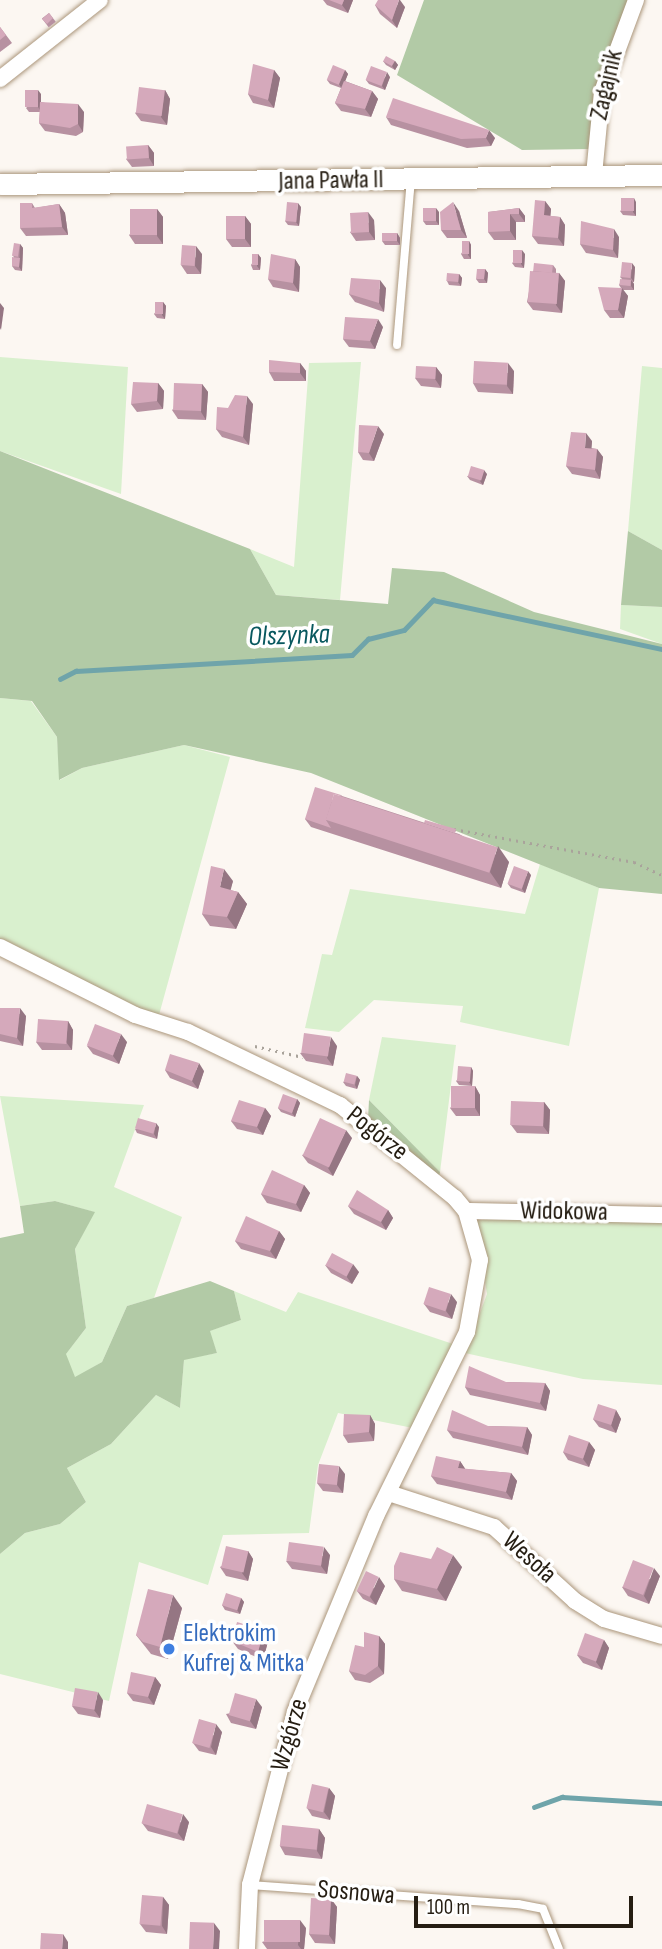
<!DOCTYPE html>
<html>
<head>
<meta charset="utf-8">
<style>
  body { margin:0 }
  #map { position:relative; width:662px; height:1949px; overflow:hidden; background:#fcf7f2; font-family:"Sofia Sans Condensed",sans-serif }
  div>[style] { position:absolute }
  .green>* { inset:0; background:#d9f0ce }
  .forest>* { inset:0; background:#b2caa6 }
  .stream>* { height:4.5px; margin:-2.25px; padding:0 2.25px; transform-origin:2.25px; border-radius:2.25px; background:#6fa4aa }
  .path>* { height:2.5px; margin-top:-1.25px; transform-origin:0; background:repeating-linear-gradient(90deg,#a9a39b 0 2px,transparent 0 7px) }
  .roads { filter:drop-shadow(0 0 2px #ab967b) drop-shadow(0 0 2px #ab967b) }
  .lane>* { height:8px; margin:-4px; padding:0 4px; transform-origin:4px; border-radius:4px; background:#fff }
  .street>* { height:16px; margin:-8px; padding:0 8px; transform-origin:8px; border-radius:8px; background:#fff }
  .secondary>* { height:21px; margin:-10.5px; padding:0 10.5px; transform-origin:10.5px; border-radius:10.5px; background:#fff }
  .wall>* { inset:0; background:#b791a1; transform-origin:0 0 }
  .shaded-wall>* { inset:0; background:#957683 }
  .building>* { inset:0; background:#d5a9bb; transform-origin:0 0 }
  .dots>* { width:19px; height:19px; translate:-50% -50%; box-sizing:border-box; border:4px solid #fff; border-radius:50% }
  span { translate:-50% -50%; white-space:nowrap; text-align:center; line-height:1.15; -webkit-text-stroke:7px #fff; paint-order:stroke }
  .street-label { font-size:26px; color:#251d12 }
  .shop-label { font-size:26px; color:#366cbe }
  .left { translate:0 -50%; text-align:left }
  .water-label { font-size:28px; color:#09585f; font-style:italic }
  .scale { position:absolute; left:414px; top:1896px; width:219px; height:32px; box-sizing:border-box; border:4px solid #251d12; border-top:0; padding-left:9px; font-size:21px; line-height:24px; white-space:nowrap; color:#251d12; -webkit-text-stroke:5px #fff; paint-order:stroke }
</style>
</head>
<body>
<div id="map">
  <div class="green">
    <i style="clip-path:polygon(0 357px,128px 367px,121px 494px,0 451px)"></i>
    <i style="clip-path:polygon(361px 362px,340px 600px,276px 595px,250px 549px,294px 567px,309px 363px)"></i>
    <i style="clip-path:polygon(642px 366px,662px 368px,662px 550px,628px 531px)"></i>
    <i style="clip-path:polygon(621px 605px,662px 607px,662px 644px,620px 629px)"></i>
    <i style="clip-path:polygon(0 698px,31px 701px,57px 737px,60px 780px,82px 768px,184px 745px,230px 757px,159px 1015px,137px 1010px,0 940px)"></i>
    <i style="clip-path:polygon(540px 864px,599px 888px,569px 1046px,460px 1022px,463px 1006px,374px 1000px,339px 1032px,305px 1028px,322px 954px,332px 955px,350px 889px,525px 914px)"></i>
    <i style="clip-path:polygon(382px 1037px,456px 1045px,440px 1172px,369px 1100px)"></i>
    <i style="clip-path:polygon(0 1096px,144px 1105px,114px 1187px,182px 1217px,154px 1298px,127px 1306px,102px 1362px,75px 1378px,65px 1355px,86px 1328px,75px 1249px,94px 1212px,55px 1201px,20px 1206px)"></i>
    <i style="clip-path:polygon(504px 1216px,662px 1218px,662px 1385px,583px 1379px,465px 1353px,487px 1294px,475px 1221px)"></i>
    <i style="clip-path:polygon(234px 1291px,286px 1312px,298px 1292px,453px 1344px,413px 1428px,338px 1413px,318px 1465px,309px 1533px,223px 1535px,208px 1585px,139px 1562px,109px 1701px,0 1674px,0 1554px,25px 1533px,60px 1524px,86px 1502px,67px 1468px,111px 1444px,156px 1395px,180px 1408px,184px 1359px,217px 1353px,209px 1331px,241px 1320px)"></i>
  </div>
  <div class="forest">
    <i style="clip-path:polygon(424px 0,629px 0,596px 88px,591px 149px,522px 150px,397px 75px)"></i>
    <i style="clip-path:polygon(0 451px,250px 549px,276px 595px,388px 604px,392px 568px,444px 572px,534px 612px,662px 644px,662px 894px,599px 888px,311px 773px,184px 745px,82px 768px,59px 780px,57px 737px,32px 701px,0 698px)"></i>
    <i style="clip-path:polygon(628px 531px,662px 550px,662px 607px,621px 605px)"></i>
    <i style="clip-path:polygon(369px 1100px,440px 1172px,438px 1181px,368px 1120px)"></i>
    <i style="clip-path:polygon(55px 1201px,95px 1212px,75px 1249px,86px 1328px,66px 1354px,75px 1377px,102px 1362px,127px 1306px,210px 1281px,234px 1291px,241px 1320px,210px 1331px,217px 1353px,184px 1360px,180px 1408px,156px 1395px,111px 1444px,67px 1468px,86px 1502px,60px 1524px,25px 1533px,0 1554px,0 1238px,24px 1233px,20px 1206px)"></i>
  </div>
  <div class="stream">
    <i style="left:60px;top:679px;width:18px;rotate:-27deg"></i>
    <i style="left:76px;top:671px;width:276px;rotate:-3.3deg"></i>
    <i style="left:352px;top:655px;width:23px;rotate:-45deg"></i>
    <i style="left:368px;top:639px;width:37px;rotate:-14deg"></i>
    <i style="left:404px;top:630px;width:42px;rotate:-46deg"></i>
    <i style="left:433px;top:600px;width:234px;rotate:12.1deg"></i>
    <i style="left:534px;top:1807px;width:30px;rotate:-20deg"></i>
    <i style="left:562px;top:1797px;width:100px;rotate:3.4deg"></i>
  </div>
  <div class="path">
    <i style="left:454px;top:829px;width:183px;rotate:10.4deg"></i>
    <i style="left:634px;top:862px;width:31px;rotate:25deg"></i>
    <i style="left:255px;top:1046px;width:49px;rotate:12.9deg"></i>
  </div>
  <div class="roads">
    <div class="lane">
      <i style="left:397px;top:345px;width:166px;rotate:-85.2deg"></i>
      <i style="left:250px;top:1885px;width:269px;rotate:4.1deg"></i>
      <i style="left:518px;top:1904px;width:25px;rotate:11deg"></i>
      <i style="left:543px;top:1909px;width:43px;rotate:68.2deg"></i>
    </div>
    <div class="street">
      <i style="left:0;top:79px;width:127px;rotate:-38.3deg"></i>
      <i style="left:594px;top:175px;width:83px;rotate:-84.5deg"></i>
      <i style="left:602px;top:92px;width:98px;rotate:-69.7deg"></i>
      <i style="left:0;top:947px;width:151px;rotate:26.7deg"></i>
      <i style="left:135px;top:1015px;width:56px;rotate:17.8deg"></i>
      <i style="left:188px;top:1032px;width:169px;rotate:25.7deg"></i>
      <i style="left:340px;top:1105px;width:148px;rotate:39deg"></i>
      <i style="left:455px;top:1198px;width:17px;rotate:50deg"></i>
      <i style="left:466px;top:1211px;width:51px;rotate:74.1deg"></i>
      <i style="left:480px;top:1260px;width:73px;rotate:100.2deg"></i>
      <i style="left:467px;top:1332px;width:205px;rotate:116.3deg"></i>
      <i style="left:376px;top:1516px;width:212px;rotate:112.5deg"></i>
      <i style="left:295px;top:1712px;width:179px;rotate:104.6deg"></i>
      <i style="left:250px;top:1885px;width:64px;rotate:92.7deg"></i>
      <i style="left:466px;top:1211px;width:196px;rotate:1.2deg"></i>
      <i style="left:389px;top:1493px;width:110px;rotate:17.9deg"></i>
      <i style="left:494px;top:1527px;width:110px;rotate:42.4deg"></i>
      <i style="left:575px;top:1601px;width:34px;rotate:32deg"></i>
      <i style="left:604px;top:1619px;width:60px;rotate:16.3deg"></i>
    </div>
    <div class="secondary">
      <i style="left:0;top:184px;width:662px;rotate:-0.78deg"></i>
    </div>
  </div>
  <div class="wall">
    <i style="clip-path:polygon(323px 0,353px 0,348px 13px,327px 5px)"></i>
    <i style="clip-path:polygon(375px 5px,405px 7px,397px 28px,380px 14px)"></i>
    <i style="left:49px;top:13px;width:11px;height:9px;rotate:52deg"></i>
    <i style="clip-path:polygon(0 27px,12px 43px,0 52px)"></i>
    <i style="clip-path:polygon(383px 61px,395px 61px,398px 65px,395px 70px,386px 65px)"></i>
    <i style="clip-path:polygon(274px 70px,280px 78px,274px 108px,253px 103px,248px 94px)"></i>
    <i style="clip-path:polygon(345px 70px,348px 74px,345px 81px,372px 91px,378px 99px,371px 117px,341px 111px,335px 103px,341px 88px,330px 84px,327px 80px)"></i>
    <i style="clip-path:polygon(390px 77px,385px 90px,369px 84px,366px 80px)"></i>
    <i style="clip-path:polygon(165px 90px,170px 99px,167px 125px,141px 121px,135px 113px)"></i>
    <i style="clip-path:polygon(41px 94px,41px 102px,84px 112px,83px 132px,76px 136px,45px 131px,39px 123px,40px 112px,29px 112px,26px 108px)"></i>
    <i style="clip-path:polygon(386px 117px,495px 138px,491px 146px,467px 148px,391px 125px)"></i>
    <i style="clip-path:polygon(148px 145px,154px 153px,154px 166px,132px 167px,126px 159px)"></i>
    <i style="clip-path:polygon(545px 201px,551px 209px,550px 216px,560px 217px,565px 225px,564px 246px,538px 244px,532px 236px)"></i>
    <i style="clip-path:polygon(636px 202px,636px 216px,623px 215px,620px 211px)"></i>
    <i style="clip-path:polygon(32px 203px,35px 208px,59px 204px,65px 213px,68px 235px,26px 236px,20px 228px)"></i>
    <i style="clip-path:polygon(301px 207px,299px 226px,288px 225px,285px 221px)"></i>
    <i style="clip-path:polygon(519px 208px,525px 216px,525px 222px,516px 222px,516px 240px,494px 240px,488px 232px,488px 212px)"></i>
    <i style="clip-path:polygon(157px 209px,163px 217px,163px 244px,135px 244px,129px 235px)"></i>
    <i style="clip-path:polygon(459px 211px,467px 238px,447px 238px,441px 230px)"></i>
    <i style="clip-path:polygon(439px 212px,439px 225px,426px 225px,423px 221px)"></i>
    <i style="clip-path:polygon(245px 216px,251px 224px,251px 247px,232px 247px,226px 239px)"></i>
    <i style="clip-path:polygon(374px 220px,375px 240px,356px 241px,350px 232px)"></i>
    <i style="clip-path:polygon(397px 233px,400px 238px,400px 245px,385px 245px,382px 241px)"></i>
    <i style="clip-path:polygon(619px 237px,618px 258px,586px 253px,580px 244px)"></i>
    <i style="clip-path:polygon(469px 241px,471px 245px,471px 259px,464px 259px,461px 254px)"></i>
    <i style="clip-path:polygon(20px 244px,23px 248px,22px 271px,15px 270px,12px 266px,14px 257px,13px 256px)"></i>
    <i style="clip-path:polygon(202px 254px,201px 274px,187px 274px,181px 265px)"></i>
    <i style="clip-path:polygon(258px 254px,261px 258px,260px 270px,253px 270px,251px 265px)"></i>
    <i style="clip-path:polygon(525px 254px,524px 268px,515px 267px,512px 263px)"></i>
    <i style="clip-path:polygon(295px 259px,300px 267px,299px 292px,273px 287px,268px 279px)"></i>
    <i style="clip-path:polygon(553px 265px,556px 269px,556px 273px,559px 273px,565px 281px,562px 313px,533px 310px,527px 302px,533px 271px)"></i>
    <i style="clip-path:polygon(635px 267px,634px 282px,633px 282px,634px 284px,634px 290px,623px 290px,628px 296px,624px 318px,610px 318px,604px 310px,621px 288px,619px 285px,622px 279px,620px 277px)"></i>
    <i style="clip-path:polygon(485px 269px,488px 273px,487px 283px,479px 283px,476px 279px)"></i>
    <i style="clip-path:polygon(459px 274px,462px 278px,461px 286px,449px 285px,447px 281px)"></i>
    <i style="clip-path:polygon(386px 288px,384px 312px,355px 302px,349px 294px)"></i>
    <i style="clip-path:polygon(163px 302px,166px 306px,165px 319px,157px 318px,154px 314px)"></i>
    <i style="clip-path:polygon(383px 327px,375px 349px,349px 347px,343px 339px)"></i>
    <i style="clip-path:polygon(300px 363px,306px 371px,306px 381px,274px 381px,269px 372px)"></i>
    <i style="clip-path:polygon(436px 367px,442px 375px,441px 388px,421px 386px,415px 378px)"></i>
    <i style="clip-path:polygon(514px 371px,513px 394px,478px 392px,473px 383px)"></i>
    <i style="clip-path:polygon(158px 383px,164px 391px,163px 409px,137px 412px,131px 404px)"></i>
    <i style="clip-path:polygon(202px 384px,208px 392px,206px 420px,178px 419px,172px 410px)"></i>
    <i style="clip-path:polygon(253px 404px,249px 445px,222px 437px,216px 429px,228px 408px)"></i>
    <i style="clip-path:polygon(384px 434px,374px 461px,363px 460px,358px 452px)"></i>
    <i style="clip-path:polygon(592px 441px,591px 448px,597px 449px,603px 457px,600px 479px,572px 474px,566px 466px)"></i>
    <i style="clip-path:polygon(487px 474px,483px 485px,470px 480px,467px 476px)"></i>
    <i style="clip-path:polygon(341px 795px,342px 796px,459px 834px,509px 862px,501px 888px,311px 827px,305px 819px)"></i>
    <i style="clip-path:polygon(531px 875px,525px 893px,511px 888px,508px 884px)"></i>
    <i style="clip-path:polygon(233px 881px,230px 890px,238px 892px,247px 904px,236px 929px,210px 926px,202px 914px)"></i>
    <i style="clip-path:polygon(0 1008px,26px 1016px,23px 1046px,0 1041px)"></i>
    <i style="clip-path:polygon(68px 1021px,73px 1030px,72px 1050px,42px 1050px,36px 1042px)"></i>
    <i style="clip-path:polygon(127px 1042px,119px 1064px,93px 1054px,87px 1046px)"></i>
    <i style="clip-path:polygon(337px 1046px,333px 1066px,306px 1061px,300px 1053px)"></i>
    <i style="clip-path:polygon(471px 1067px,473px 1071px,472px 1086px,459px 1085px,456px 1081px)"></i>
    <i style="clip-path:polygon(165px 1070px,204px 1071px,198px 1089px,170px 1078px)"></i>
    <i style="clip-path:polygon(357px 1076px,360px 1080px,357px 1089px,346px 1086px,343px 1082px)"></i>
    <i style="clip-path:polygon(475px 1086px,480px 1095px,480px 1116px,456px 1116px,450px 1108px)"></i>
    <i style="clip-path:polygon(297px 1099px,300px 1103px,295px 1117px,281px 1112px,278px 1108px)"></i>
    <i style="clip-path:polygon(544px 1102px,550px 1110px,549px 1134px,517px 1133px,511px 1125px)"></i>
    <i style="clip-path:polygon(265px 1108px,271px 1116px,263px 1135px,237px 1129px,231px 1121px)"></i>
    <i style="clip-path:polygon(159px 1127px,157px 1139px,137px 1133px,135px 1129px)"></i>
    <i style="clip-path:polygon(352px 1138px,333px 1176px,308px 1163px,302px 1155px)"></i>
    <i style="clip-path:polygon(304px 1185px,310px 1193px,301px 1212px,267px 1203px,261px 1194px)"></i>
    <i style="clip-path:polygon(348px 1206px,388px 1210px,393px 1218px,386px 1230px,354px 1214px)"></i>
    <i style="clip-path:polygon(279px 1231px,285px 1239px,276px 1259px,241px 1249px,235px 1241px)"></i>
    <i style="clip-path:polygon(325px 1265px,359px 1272px,352px 1284px,331px 1273px)"></i>
    <i style="clip-path:polygon(457px 1302px,452px 1319px,430px 1312px,424px 1304px)"></i>
    <i style="clip-path:polygon(506px 1382px,545px 1383px,550px 1391px,546px 1411px,470px 1395px,465px 1387px)"></i>
    <i style="clip-path:polygon(616px 1410px,621px 1419px,616px 1433px,599px 1427px,593px 1419px)"></i>
    <i style="clip-path:polygon(370px 1415px,375px 1424px,374px 1441px,348px 1443px,343px 1435px)"></i>
    <i style="clip-path:polygon(488px 1426px,527px 1427px,532px 1435px,528px 1455px,453px 1438px,447px 1430px)"></i>
    <i style="clip-path:polygon(589px 1442px,595px 1450px,589px 1467px,568px 1460px,563px 1452px)"></i>
    <i style="clip-path:polygon(460px 1461px,465px 1469px,511px 1473px,517px 1481px,512px 1500px,437px 1484px,431px 1476px)"></i>
    <i style="clip-path:polygon(345px 1474px,343px 1493px,323px 1491px,317px 1483px)"></i>
    <i style="clip-path:polygon(248px 1551px,253px 1559px,248px 1581px,226px 1576px,220px 1567px)"></i>
    <i style="clip-path:polygon(330px 1555px,327px 1574px,292px 1569px,286px 1561px)"></i>
    <i style="clip-path:polygon(431px 1559px,462px 1567px,446px 1601px,402px 1591px,394px 1579px)"></i>
    <i style="clip-path:polygon(660px 1576px,649px 1604px,628px 1596px,622px 1587px)"></i>
    <i style="clip-path:polygon(385px 1586px,376px 1605px,363px 1599px,357px 1591px)"></i>
    <i style="clip-path:polygon(241px 1598px,244px 1602px,240px 1614px,225px 1610px,222px 1605px)"></i>
    <i style="clip-path:polygon(182px 1608px,168px 1659px,151px 1654px,136px 1635px)"></i>
    <i style="clip-path:polygon(379px 1636px,385px 1644px,384px 1674px,370px 1683px,355px 1680px,349px 1671px,364px 1647px)"></i>
    <i style="clip-path:polygon(269px 1638px,263px 1660px,238px 1649px,232px 1641px)"></i>
    <i style="clip-path:polygon(604px 1640px,609px 1648px,602px 1670px,583px 1663px,577px 1655px)"></i>
    <i style="clip-path:polygon(155px 1677px,161px 1685px,154px 1705px,133px 1701px,127px 1693px)"></i>
    <i style="clip-path:polygon(103px 1700px,100px 1718px,78px 1714px,72px 1706px)"></i>
    <i style="clip-path:polygon(262px 1707px,256px 1729px,231px 1723px,226px 1714px)"></i>
    <i style="clip-path:polygon(222px 1732px,216px 1755px,199px 1751px,193px 1743px)"></i>
    <i style="clip-path:polygon(329px 1788px,335px 1796px,330px 1820px,312px 1816px,307px 1808px)"></i>
    <i style="clip-path:polygon(189px 1822px,184px 1841px,148px 1831px,142px 1823px)"></i>
    <i style="clip-path:polygon(319px 1829px,325px 1838px,322px 1859px,285px 1855px,280px 1846px)"></i>
    <i style="clip-path:polygon(163px 1897px,169px 1905px,167px 1934px,146px 1932px,140px 1924px)"></i>
    <i style="clip-path:polygon(331px 1899px,337px 1907px,335px 1944px,315px 1943px,309px 1934px)"></i>
    <i style="clip-path:polygon(306px 1928px,304px 1949px,267px 1949px,262px 1942px)"></i>
  </div>
  <div class="shaded-wall">
    <i style="clip-path:polygon(344px 0,353px 0,348px 13px,342px 5px)"></i>
    <i style="clip-path:polygon(399px 0,400px 0,405px 7px,397px 28px,392px 20px)"></i>
    <i style="clip-path:polygon(395px 61px,398px 65px,395px 70px,392px 66px)"></i>
    <i style="clip-path:polygon(274px 70px,280px 78px,274px 108px,268px 100px)"></i>
    <i style="clip-path:polygon(345px 70px,348px 74px,342px 89px,339px 84px)"></i>
    <i style="clip-path:polygon(387px 72px,390px 77px,385px 90px,382px 86px)"></i>
    <i style="clip-path:polygon(38px 90px,41px 94px,41px 112px,38px 107px)"></i>
    <i style="clip-path:polygon(165px 90px,170px 99px,167px 125px,161px 117px)"></i>
    <i style="clip-path:polygon(372px 91px,378px 99px,371px 117px,365px 109px)"></i>
    <i style="clip-path:polygon(78px 104px,84px 112px,83px 132px,78px 124px)"></i>
    <i style="clip-path:polygon(489px 130px,495px 138px,491px 146px,486px 138px)"></i>
    <i style="clip-path:polygon(148px 145px,154px 153px,154px 166px,149px 158px)"></i>
    <i style="clip-path:polygon(634px 198px,636px 202px,636px 216px,633px 212px)"></i>
    <i style="clip-path:polygon(545px 201px,551px 209px,550px 223px,544px 215px)"></i>
    <i style="clip-path:polygon(453px 202px,459px 211px,467px 238px,461px 230px)"></i>
    <i style="clip-path:polygon(298px 203px,301px 207px,299px 226px,296px 222px)"></i>
    <i style="clip-path:polygon(59px 204px,65px 213px,68px 235px,62px 227px)"></i>
    <i style="clip-path:polygon(436px 208px,439px 212px,439px 225px,436px 221px)"></i>
    <i style="clip-path:polygon(519px 208px,525px 216px,525px 222px,519px 214px)"></i>
    <i style="clip-path:polygon(157px 209px,163px 217px,163px 244px,157px 236px)"></i>
    <i style="clip-path:polygon(368px 212px,374px 220px,375px 240px,369px 232px)"></i>
    <i style="clip-path:polygon(510px 214px,516px 222px,516px 240px,510px 231px)"></i>
    <i style="clip-path:polygon(245px 216px,251px 224px,251px 247px,245px 239px)"></i>
    <i style="clip-path:polygon(560px 217px,565px 225px,564px 246px,558px 238px)"></i>
    <i style="clip-path:polygon(614px 229px,619px 237px,618px 258px,613px 250px)"></i>
    <i style="clip-path:polygon(397px 233px,400px 238px,400px 245px,397px 241px)"></i>
    <i style="clip-path:polygon(469px 241px,471px 245px,471px 259px,468px 255px)"></i>
    <i style="clip-path:polygon(20px 244px,23px 248px,22px 271px,19px 267px)"></i>
    <i style="clip-path:polygon(196px 246px,202px 254px,201px 274px,195px 266px)"></i>
    <i style="clip-path:polygon(522px 250px,525px 254px,524px 268px,521px 264px)"></i>
    <i style="clip-path:polygon(258px 254px,261px 258px,260px 270px,257px 266px)"></i>
    <i style="clip-path:polygon(295px 259px,300px 267px,299px 292px,293px 283px)"></i>
    <i style="clip-path:polygon(632px 263px,635px 267px,634px 282px,631px 278px)"></i>
    <i style="clip-path:polygon(485px 269px,488px 273px,487px 283px,484px 279px)"></i>
    <i style="clip-path:polygon(559px 273px,565px 281px,562px 313px,556px 305px)"></i>
    <i style="clip-path:polygon(459px 274px,462px 278px,461px 286px,458px 282px)"></i>
    <i style="clip-path:polygon(380px 280px,386px 288px,384px 312px,379px 303px)"></i>
    <i style="clip-path:polygon(631px 280px,634px 284px,634px 290px,631px 286px)"></i>
    <i style="clip-path:polygon(622px 288px,628px 296px,624px 318px,618px 310px)"></i>
    <i style="clip-path:polygon(163px 302px,166px 306px,165px 319px,162px 315px)"></i>
    <i style="clip-path:polygon(0 303px,4px 308px,1px 330px,0 328px)"></i>
    <i style="clip-path:polygon(378px 319px,383px 327px,375px 349px,370px 341px)"></i>
    <i style="clip-path:polygon(300px 363px,306px 371px,306px 381px,300px 373px)"></i>
    <i style="clip-path:polygon(508px 363px,514px 371px,513px 394px,507px 386px)"></i>
    <i style="clip-path:polygon(436px 367px,442px 375px,441px 388px,435px 379px)"></i>
    <i style="clip-path:polygon(158px 383px,164px 391px,163px 409px,157px 401px)"></i>
    <i style="clip-path:polygon(202px 384px,208px 392px,206px 420px,201px 412px)"></i>
    <i style="clip-path:polygon(247px 396px,253px 404px,249px 445px,243px 437px)"></i>
    <i style="clip-path:polygon(378px 426px,384px 434px,374px 461px,369px 453px)"></i>
    <i style="clip-path:polygon(586px 433px,592px 441px,591px 456px,585px 448px)"></i>
    <i style="clip-path:polygon(597px 449px,603px 457px,600px 479px,595px 470px)"></i>
    <i style="clip-path:polygon(484px 470px,487px 474px,483px 485px,480px 481px)"></i>
    <i style="clip-path:polygon(498px 846px,509px 862px,501px 888px,490px 872px)"></i>
    <i style="clip-path:polygon(224px 869px,233px 881px,228px 900px,220px 887px)"></i>
    <i style="clip-path:polygon(528px 871px,531px 875px,525px 893px,522px 889px)"></i>
    <i style="clip-path:polygon(238px 892px,247px 904px,236px 929px,227px 917px)"></i>
    <i style="clip-path:polygon(20px 1008px,26px 1016px,23px 1046px,17px 1038px)"></i>
    <i style="clip-path:polygon(68px 1021px,73px 1030px,72px 1050px,66px 1042px)"></i>
    <i style="clip-path:polygon(121px 1034px,127px 1042px,119px 1064px,113px 1056px)"></i>
    <i style="clip-path:polygon(331px 1037px,337px 1046px,333px 1066px,327px 1058px)"></i>
    <i style="clip-path:polygon(199px 1063px,204px 1071px,198px 1089px,192px 1081px)"></i>
    <i style="clip-path:polygon(471px 1067px,473px 1071px,472px 1086px,469px 1082px)"></i>
    <i style="clip-path:polygon(357px 1076px,360px 1080px,357px 1089px,355px 1085px)"></i>
    <i style="clip-path:polygon(475px 1086px,480px 1095px,480px 1116px,475px 1108px)"></i>
    <i style="clip-path:polygon(297px 1099px,300px 1103px,295px 1117px,292px 1113px)"></i>
    <i style="clip-path:polygon(544px 1102px,550px 1110px,549px 1134px,543px 1126px)"></i>
    <i style="clip-path:polygon(265px 1108px,271px 1116px,263px 1135px,257px 1127px)"></i>
    <i style="clip-path:polygon(156px 1123px,159px 1127px,157px 1139px,154px 1134px)"></i>
    <i style="clip-path:polygon(346px 1130px,352px 1138px,333px 1176px,328px 1168px)"></i>
    <i style="clip-path:polygon(304px 1185px,310px 1193px,301px 1212px,296px 1204px)"></i>
    <i style="clip-path:polygon(388px 1210px,393px 1218px,386px 1230px,381px 1222px)"></i>
    <i style="clip-path:polygon(279px 1231px,285px 1239px,276px 1259px,270px 1251px)"></i>
    <i style="clip-path:polygon(353px 1264px,359px 1272px,352px 1284px,346px 1276px)"></i>
    <i style="clip-path:polygon(451px 1294px,457px 1302px,452px 1319px,446px 1311px)"></i>
    <i style="clip-path:polygon(545px 1383px,550px 1391px,546px 1411px,540px 1403px)"></i>
    <i style="clip-path:polygon(616px 1410px,621px 1419px,616px 1433px,611px 1425px)"></i>
    <i style="clip-path:polygon(370px 1415px,375px 1424px,374px 1441px,369px 1432px)"></i>
    <i style="clip-path:polygon(527px 1427px,532px 1435px,528px 1455px,522px 1447px)"></i>
    <i style="clip-path:polygon(589px 1442px,595px 1450px,589px 1467px,583px 1459px)"></i>
    <i style="clip-path:polygon(460px 1461px,466px 1470px,458px 1468px)"></i>
    <i style="clip-path:polygon(339px 1466px,345px 1474px,343px 1493px,337px 1485px)"></i>
    <i style="clip-path:polygon(511px 1473px,517px 1481px,512px 1500px,506px 1492px)"></i>
    <i style="clip-path:polygon(324px 1547px,330px 1555px,327px 1574px,321px 1566px)"></i>
    <i style="clip-path:polygon(248px 1551px,253px 1559px,248px 1581px,242px 1573px)"></i>
    <i style="clip-path:polygon(453px 1555px,462px 1567px,446px 1601px,437px 1589px)"></i>
    <i style="clip-path:polygon(654px 1568px,660px 1576px,649px 1604px,644px 1596px)"></i>
    <i style="clip-path:polygon(379px 1577px,385px 1586px,376px 1605px,370px 1597px)"></i>
    <i style="clip-path:polygon(173px 1595px,182px 1608px,168px 1659px,160px 1647px)"></i>
    <i style="clip-path:polygon(241px 1598px,244px 1602px,240px 1614px,237px 1610px)"></i>
    <i style="clip-path:polygon(264px 1630px,269px 1638px,263px 1660px,258px 1652px)"></i>
    <i style="clip-path:polygon(379px 1636px,385px 1644px,384px 1674px,378px 1666px)"></i>
    <i style="clip-path:polygon(604px 1640px,609px 1648px,602px 1670px,596px 1662px)"></i>
    <i style="clip-path:polygon(155px 1677px,161px 1685px,154px 1705px,148px 1697px)"></i>
    <i style="clip-path:polygon(98px 1692px,103px 1700px,100px 1718px,94px 1710px)"></i>
    <i style="clip-path:polygon(256px 1699px,262px 1707px,256px 1729px,250px 1721px)"></i>
    <i style="clip-path:polygon(216px 1724px,222px 1732px,216px 1755px,211px 1747px)"></i>
    <i style="clip-path:polygon(329px 1788px,335px 1796px,330px 1820px,324px 1812px)"></i>
    <i style="clip-path:polygon(183px 1814px,189px 1822px,184px 1841px,178px 1833px)"></i>
    <i style="clip-path:polygon(319px 1829px,325px 1838px,322px 1859px,317px 1851px)"></i>
    <i style="clip-path:polygon(163px 1897px,169px 1905px,167px 1934px,162px 1926px)"></i>
    <i style="clip-path:polygon(331px 1899px,337px 1907px,335px 1944px,329px 1935px)"></i>
    <i style="clip-path:polygon(300px 1920px,306px 1928px,304px 1949px,301px 1949px,298px 1945px)"></i>
    <i style="clip-path:polygon(214px 1923px,220px 1931px,219px 1949px,213px 1949px)"></i>
    <i style="clip-path:polygon(63px 1934px,68px 1942px,68px 1949px,62px 1949px)"></i>
  </div>
  <div class="building">
    <i style="clip-path:polygon(329px 0,344px 0,342px 5px)"></i>
    <i style="clip-path:polygon(378px 0,399px 0,392px 20px,375px 5px)"></i>
    <i style="clip-path:polygon(49px 13px,53px 18px,47px 24px,42px 19px)"></i>
    <i style="clip-path:polygon(0 27px,6px 35px,0 40px)"></i>
    <i style="left:386px;top:56px;width:10px;height:6px;rotate:29deg"></i>
    <i style="clip-path:polygon(253px 64px,274px 70px,268px 100px,248px 94px)"></i>
    <i style="left:333px;top:65px;width:13px;height:16px;rotate:23deg"></i>
    <i style="left:371px;top:66px;width:17px;height:15px;rotate:21deg"></i>
    <i style="clip-path:polygon(344px 81px,372px 91px,365px 109px,335px 103px)"></i>
    <i style="left:139px;top:87px;width:26px;height:26px;rotate:7deg"></i>
    <i style="left:38px;top:90px;width:17px;height:13px;rotate:90deg"></i>
    <i style="clip-path:polygon(393px 98px,489px 130px,486px 138px,461px 139px,386px 117px)"></i>
    <i style="clip-path:polygon(40px 102px,78px 104px,78px 124px,70px 128px,39px 123px)"></i>
    <i style="left:148px;top:145px;width:13px;height:22px;rotate:86deg"></i>
    <i style="left:621px;top:198px;width:13px;height:13px"></i>
    <i style="clip-path:polygon(535px 200px,545px 201px,544px 215px,560px 217px,558px 238px,532px 236px)"></i>
    <i style="left:287px;top:202px;width:11px;height:19px;rotate:5deg"></i>
    <i style="clip-path:polygon(453px 202px,461px 230px,441px 230px,440px 212px)"></i>
    <i style="clip-path:polygon(20px 203px,32px 203px,32px 208px,59px 204px,62px 227px,20px 228px)"></i>
    <i style="left:423px;top:208px;width:13px;height:13px"></i>
    <i style="clip-path:polygon(519px 208px,519px 214px,510px 214px,510px 231px,488px 232px,488px 212px)"></i>
    <i style="left:130px;top:209px;width:27px;height:26px"></i>
    <i style="left:368px;top:212px;width:20px;height:18px;rotate:87deg"></i>
    <i style="left:226px;top:216px;width:19px;height:23px"></i>
    <i style="clip-path:polygon(581px 221px,614px 229px,613px 250px,580px 244px)"></i>
    <i style="left:382px;top:233px;width:15px;height:8px"></i>
    <i style="left:462px;top:241px;width:7px;height:13px"></i>
    <i style="left:14px;top:243px;width:6px;height:13px;rotate:9deg"></i>
    <i style="left:182px;top:245px;width:14px;height:20px;rotate:4deg"></i>
    <i style="left:513px;top:250px;width:9px;height:13px"></i>
    <i style="left:252px;top:254px;width:6px;height:11px"></i>
    <i style="clip-path:polygon(271px 254px,295px 259px,293px 283px,268px 279px)"></i>
    <i style="clip-path:polygon(12px 257px,20px 258px,19px 267px,12px 266px)"></i>
    <i style="left:622px;top:262px;width:10px;height:15px;rotate:6deg"></i>
    <i style="left:534px;top:263px;width:19px;height:8px;rotate:6deg"></i>
    <i style="clip-path:polygon(477px 269px,485px 269px,484px 279px,476px 279px)"></i>
    <i style="left:530px;top:271px;width:29px;height:31px;rotate:4deg"></i>
    <i style="left:447px;top:273px;width:12px;height:8px;rotate:5deg"></i>
    <i style="clip-path:polygon(351px 278px,380px 280px,379px 303px,349px 294px)"></i>
    <i style="left:620px;top:279px;width:11px;height:6px;rotate:5deg"></i>
    <i style="clip-path:polygon(598px 287px,622px 288px,618px 310px,604px 310px)"></i>
    <i style="left:155px;top:302px;width:8px;height:12px"></i>
    <i style="clip-path:polygon(345px 317px,378px 319px,370px 341px,343px 339px)"></i>
    <i style="clip-path:polygon(269px 360px,300px 363px,300px 373px,269px 372px)"></i>
    <i style="left:474px;top:361px;width:34px;height:22px;rotate:3deg"></i>
    <i style="left:416px;top:366px;width:20px;height:12px;rotate:3deg"></i>
    <i style="clip-path:polygon(133px 382px,158px 383px,157px 401px,131px 404px)"></i>
    <i style="left:174px;top:383px;width:28px;height:27px;rotate:2deg"></i>
    <i style="clip-path:polygon(235px 395px,247px 396px,243px 437px,216px 429px,217px 407px,228px 408px)"></i>
    <i style="clip-path:polygon(359px 425px,378px 426px,369px 453px,358px 452px)"></i>
    <i style="clip-path:polygon(571px 432px,586px 433px,585px 448px,597px 449px,595px 470px,566px 466px)"></i>
    <i style="left:471px;top:466px;width:14px;height:11px;rotate:17deg"></i>
    <i style="clip-path:polygon(315px 787px,341px 795px,340px 796px,334px 794px,326px 820px,331px 828px,305px 819px)"></i>
    <i style="left:334px;top:794px;width:172px;height:27px;rotate:18deg"></i>
    <i style="clip-path:polygon(425px 820px,456px 829px,455px 833px,424px 823px)"></i>
    <i style="clip-path:polygon(211px 866px,224px 869px,220px 887px,238px 892px,227px 917px,202px 914px)"></i>
    <i style="left:514px;top:866px;width:15px;height:19px;rotate:20deg"></i>
    <i style="clip-path:polygon(0 1008px,20px 1008px,17px 1038px,0 1034px)"></i>
    <i style="left:38px;top:1019px;width:30px;height:23px;rotate:4deg"></i>
    <i style="left:95px;top:1024px;width:28px;height:23px;rotate:21deg"></i>
    <i style="left:304px;top:1033px;width:27px;height:20px;rotate:8deg"></i>
    <i style="clip-path:polygon(170px 1054px,199px 1063px,192px 1081px,165px 1070px)"></i>
    <i style="left:458px;top:1066px;width:13px;height:15px;rotate:4deg"></i>
    <i style="left:346px;top:1073px;width:11px;height:9px;rotate:15deg"></i>
    <i style="left:451px;top:1086px;width:24px;height:22px"></i>
    <i style="left:283px;top:1094px;width:15px;height:15px;rotate:20deg"></i>
    <i style="clip-path:polygon(239px 1100px,265px 1108px,257px 1127px,231px 1121px)"></i>
    <i style="left:511px;top:1101px;width:33px;height:24px;rotate:2deg"></i>
    <i style="left:138px;top:1118px;width:19px;height:11px;rotate:16deg"></i>
    <i style="left:320px;top:1118px;width:29px;height:41px;rotate:25deg"></i>
    <i style="clip-path:polygon(272px 1170px,304px 1185px,296px 1204px,261px 1194px)"></i>
    <i style="clip-path:polygon(357px 1190px,388px 1210px,381px 1222px,348px 1206px)"></i>
    <i style="clip-path:polygon(246px 1216px,279px 1231px,270px 1251px,235px 1241px)"></i>
    <i style="left:332px;top:1253px;width:24px;height:14px;rotate:28deg"></i>
    <i style="left:429px;top:1287px;width:23px;height:18px;rotate:18deg"></i>
    <i style="clip-path:polygon(469px 1366px,506px 1382px,545px 1383px,540px 1403px,465px 1387px)"></i>
    <i style="left:598px;top:1404px;width:19px;height:16px;rotate:18deg"></i>
    <i style="clip-path:polygon(452px 1410px,488px 1426px,527px 1427px,522px 1447px,447px 1430px)"></i>
    <i style="clip-path:polygon(344px 1414px,370px 1415px,369px 1432px,343px 1435px)"></i>
    <i style="left:569px;top:1435px;width:21px;height:18px;rotate:19deg"></i>
    <i style="clip-path:polygon(436px 1456px,460px 1461px,458px 1468px,511px 1473px,506px 1492px,431px 1476px)"></i>
    <i style="left:319px;top:1464px;width:20px;height:19px;rotate:6deg"></i>
    <i style="left:289px;top:1542px;width:35px;height:19px;rotate:8deg"></i>
    <i style="left:226px;top:1546px;width:23px;height:22px;rotate:13deg"></i>
    <i style="clip-path:polygon(437px 1547px,453px 1555px,437px 1589px,394px 1579px,394px 1566px,400px 1552px,431px 1559px)"></i>
    <i style="left:633px;top:1560px;width:22px;height:29px;rotate:21deg"></i>
    <i style="left:366px;top:1571px;width:14px;height:22px;rotate:25deg"></i>
    <i style="clip-path:polygon(148px 1589px,173px 1595px,160px 1647px,143px 1642px,136px 1635px)"></i>
    <i style="left:226px;top:1593px;width:16px;height:13px;rotate:18deg"></i>
    <i style="clip-path:polygon(237px 1622px,264px 1630px,258px 1652px,232px 1641px)"></i>
    <i style="clip-path:polygon(364px 1632px,379px 1636px,378px 1666px,365px 1675px,349px 1671px,355px 1645px,364px 1647px)"></i>
    <i style="left:585px;top:1633px;width:20px;height:23px;rotate:20deg"></i>
    <i style="clip-path:polygon(131px 1672px,155px 1677px,148px 1697px,127px 1693px)"></i>
    <i style="left:75px;top:1688px;width:23px;height:18px;rotate:10deg"></i>
    <i style="left:235px;top:1693px;width:22px;height:23px;rotate:16deg"></i>
    <i style="left:199px;top:1719px;width:18px;height:25px;rotate:16deg"></i>
    <i style="left:312px;top:1784px;width:17px;height:25px;rotate:13deg"></i>
    <i style="left:147px;top:1804px;width:37px;height:20px;rotate:16deg"></i>
    <i style="left:282px;top:1825px;width:37px;height:21px;rotate:6deg"></i>
    <i style="left:142px;top:1895px;width:21px;height:29px;rotate:5deg"></i>
    <i style="left:311px;top:1898px;width:20px;height:36px;rotate:3deg"></i>
    <i style="left:264px;top:1920px;width:36px;height:22px"></i>
    <i style="left:190px;top:1922px;width:24px;height:27px;rotate:2deg"></i>
    <i style="left:41px;top:1933px;width:22px;height:16px;rotate:3deg"></i>
  </div>
  <div class="dots">
    <i style="left:169px;top:1649px;background:#3f7fe0"></i>
  </div>
  <div class="street-label">
    <span style="left:607px;top:85px;rotate:-77deg">Zagajnik</span>
    <span style="left:331px;top:181px;rotate:-1deg">Jana Pawła II</span>
    <span style="left:377px;top:1134px;rotate:38deg">Pogórze</span>
    <span style="left:564px;top:1212px;rotate:1deg">Widokowa</span>
    <span style="left:529px;top:1558px;rotate:42deg">Wesoła</span>
    <span style="left:290px;top:1735px;rotate:-74deg">Wzgórze</span>
    <span style="left:356px;top:1893px;rotate:5deg">Sosnowa</span>
  </div>
  <div class="shop-label">
    <span class="left" style="left:183px;top:1649px">Elektrokim<br>Kufrej &amp; Mitka</span>
  </div>
  <div class="water-label">
    <span style="left:289px;top:636px;rotate:-2deg">Olszynka</span>
  </div>
  <div class="scale">100 m</div>
</div>
</body>
</html>
